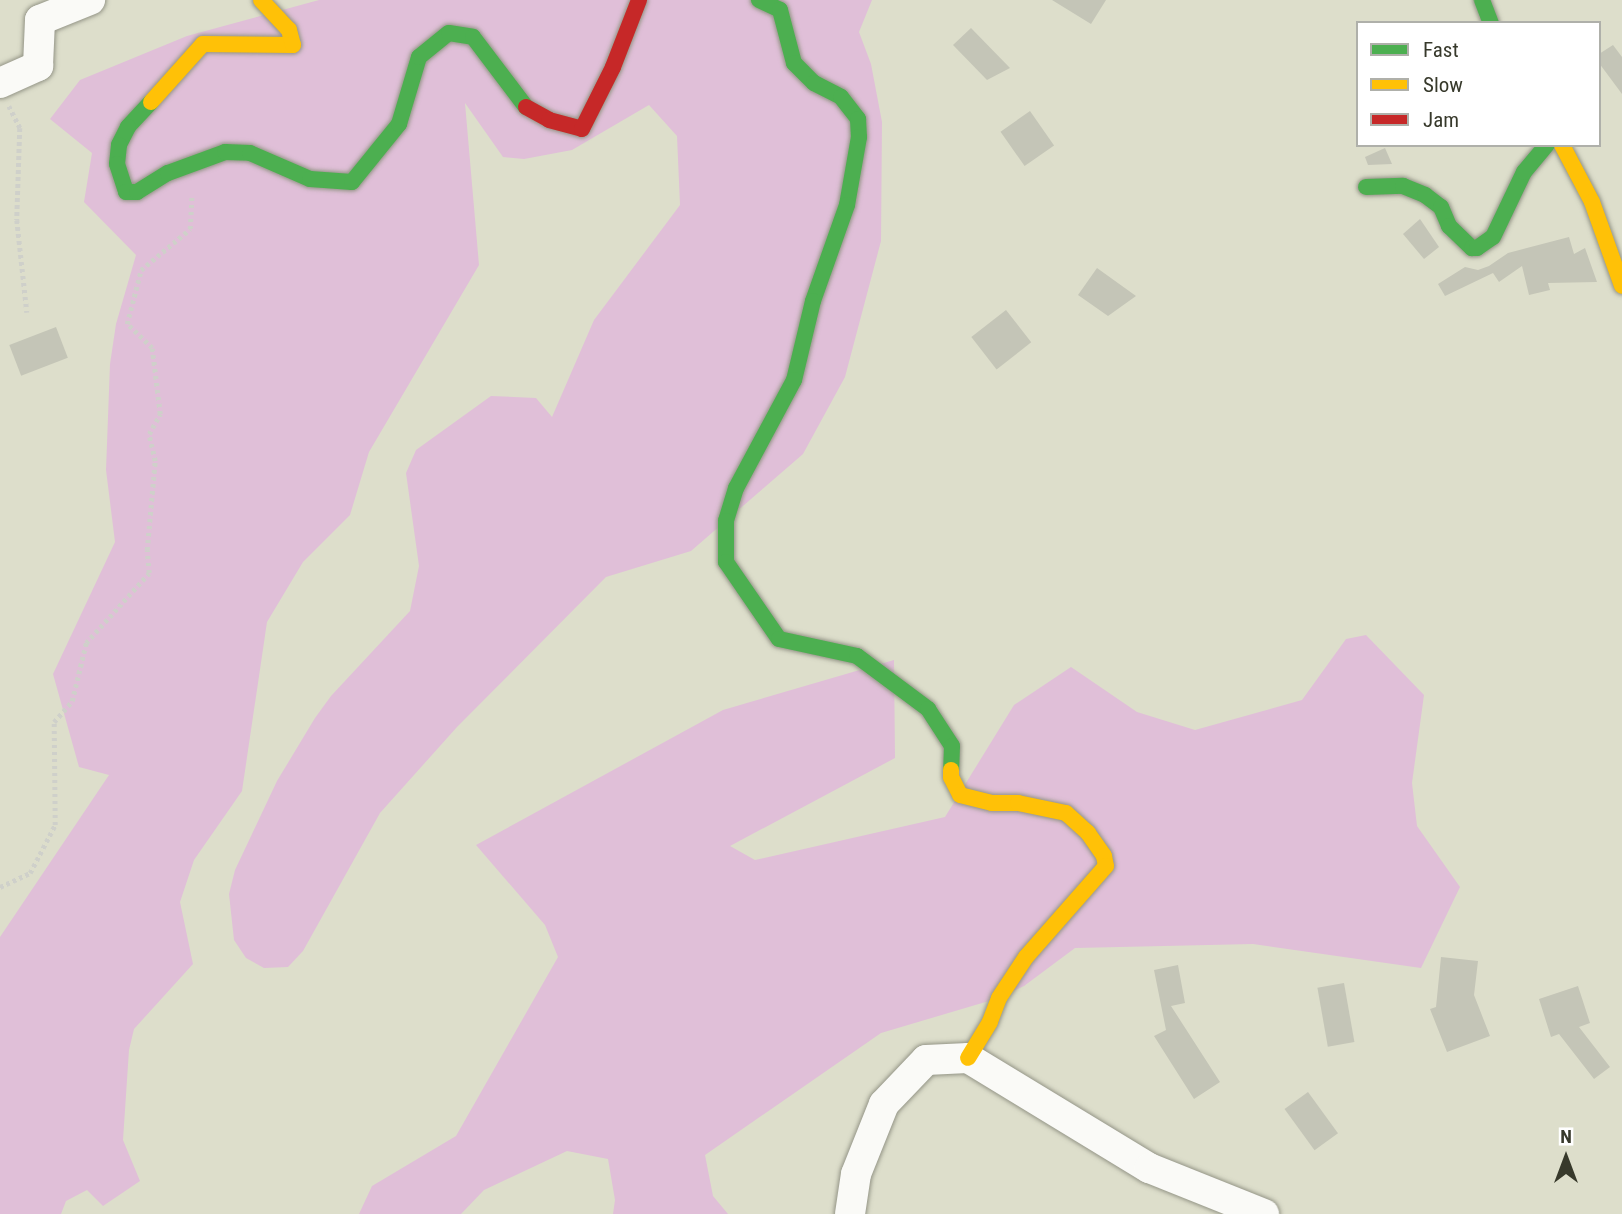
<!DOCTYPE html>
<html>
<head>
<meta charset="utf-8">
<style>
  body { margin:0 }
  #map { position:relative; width:1622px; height:1214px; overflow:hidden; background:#dddecb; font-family:"Roboto Condensed",sans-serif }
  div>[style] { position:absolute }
  .green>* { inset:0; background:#e0bfd8 }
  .building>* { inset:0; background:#c4c5b7; transform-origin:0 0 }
  .path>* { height:4.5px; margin-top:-2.25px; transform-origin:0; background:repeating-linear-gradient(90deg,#cfd0ca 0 3.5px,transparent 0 7px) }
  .roads { filter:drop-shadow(0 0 2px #949587) drop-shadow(0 0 2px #949587) }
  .street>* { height:30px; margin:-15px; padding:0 15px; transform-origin:15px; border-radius:15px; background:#fafaf7 }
  .fast>* { height:16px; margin:-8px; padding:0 8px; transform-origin:8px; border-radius:8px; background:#4caf50 }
  .slow>* { height:16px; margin:-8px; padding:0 8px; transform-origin:8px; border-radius:8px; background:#ffc107 }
  .jam>* { height:16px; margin:-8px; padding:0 8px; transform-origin:8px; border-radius:8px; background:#c62828 }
  span { translate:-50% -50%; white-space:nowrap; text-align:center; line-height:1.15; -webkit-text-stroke:7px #fff; paint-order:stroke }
  .legend { position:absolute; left:1356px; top:21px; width:245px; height:126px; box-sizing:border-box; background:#fff; border:2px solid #afb0aa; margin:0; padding:9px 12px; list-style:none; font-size:21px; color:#37392b }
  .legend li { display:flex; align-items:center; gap:14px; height:35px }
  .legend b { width:35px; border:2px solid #afb0aa }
  .north { position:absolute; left:1531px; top:1123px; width:70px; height:70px; -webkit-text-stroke:5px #fff; paint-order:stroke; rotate:0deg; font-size:19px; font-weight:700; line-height:28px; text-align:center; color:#37392b }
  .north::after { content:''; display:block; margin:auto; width:24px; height:32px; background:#37392b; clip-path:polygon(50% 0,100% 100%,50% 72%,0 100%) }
</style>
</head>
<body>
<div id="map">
  <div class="green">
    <i style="clip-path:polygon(319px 0,872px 0,859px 32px,871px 64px,882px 122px,881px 241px,845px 377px,803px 454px,691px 551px,606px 577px,457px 727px,380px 813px,303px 951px,288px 967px,264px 968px,246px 958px,234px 940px,229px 894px,235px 870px,277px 781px,315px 718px,331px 696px,410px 611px,419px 566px,406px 473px,416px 450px,491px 396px,536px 398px,552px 417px,594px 320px,680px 205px,677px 136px,649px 105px,572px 150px,524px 159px,503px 157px,465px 103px,479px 265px,369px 452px,350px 515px,303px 562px,267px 622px,242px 791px,194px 860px,180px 902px,193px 964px,134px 1029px,129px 1050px,123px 1140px,140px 1181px,103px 1206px,87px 1190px,66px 1201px,61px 1214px,0 1214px,0 937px,109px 775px,79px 767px,53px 674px,115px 542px,106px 470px,110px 364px,116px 324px,136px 255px,84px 202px,92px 153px,50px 119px,80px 80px,187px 36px)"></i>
    <i style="clip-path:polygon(1366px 635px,1424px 695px,1412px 783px,1417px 826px,1460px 887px,1421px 968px,1253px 944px,1075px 948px,1024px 986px,999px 998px,881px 1033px,705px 1155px,713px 1196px,728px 1214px,613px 1214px,615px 1200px,608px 1159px,567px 1151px,484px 1190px,461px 1214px,359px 1214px,372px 1186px,456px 1136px,558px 957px,545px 925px,476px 845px,723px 710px,894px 660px,895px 758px,730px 846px,755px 860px,945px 817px,1014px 705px,1071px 667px,1137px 712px,1195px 730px,1302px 700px,1346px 639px)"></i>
  </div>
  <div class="building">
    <i style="clip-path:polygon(1052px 0,1106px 0,1091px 24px)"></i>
    <i style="clip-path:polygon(971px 28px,1010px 68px,987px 80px,953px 45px)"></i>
    <i style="clip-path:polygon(1613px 45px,1622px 57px,1622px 94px,1599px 63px,1599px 54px)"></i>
    <i style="left:1030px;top:111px;width:42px;height:36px;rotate:55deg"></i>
    <i style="clip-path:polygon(1385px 148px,1392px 164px,1368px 165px,1365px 157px)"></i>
    <i style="clip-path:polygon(1420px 219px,1439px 247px,1424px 259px,1403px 234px)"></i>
    <i style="clip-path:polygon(1569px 237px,1574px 254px,1585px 248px,1597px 282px,1548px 283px,1550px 290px,1529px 295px,1522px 266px,1499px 282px,1493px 273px,1445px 296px,1438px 284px,1465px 267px,1478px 270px,1489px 266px,1508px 253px)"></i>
    <i style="clip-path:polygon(1097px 268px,1136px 296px,1108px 316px,1078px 295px)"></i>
    <i style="left:1006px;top:310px;width:41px;height:44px;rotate:52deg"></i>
    <i style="left:56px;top:327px;width:33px;height:50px;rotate:69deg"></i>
    <i style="clip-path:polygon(1441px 957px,1478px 961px,1474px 995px,1490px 1036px,1447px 1052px,1430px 1009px,1436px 1007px)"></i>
    <i style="clip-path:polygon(1178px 965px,1185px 1003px,1171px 1006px,1220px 1082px,1194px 1099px,1154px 1036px,1166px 1030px,1154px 970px)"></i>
    <i style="left:1344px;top:983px;width:60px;height:27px;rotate:80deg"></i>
    <i style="clip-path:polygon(1578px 986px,1590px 1023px,1579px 1027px,1610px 1067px,1594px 1079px,1559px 1034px,1551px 1037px,1539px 999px)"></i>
    <i style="left:1308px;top:1092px;width:51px;height:29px;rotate:54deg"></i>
  </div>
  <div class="path">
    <i style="left:9px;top:106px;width:25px;rotate:63deg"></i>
    <i style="left:20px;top:128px;width:92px;rotate:91.9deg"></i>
    <i style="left:17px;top:220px;width:93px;rotate:83.8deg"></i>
    <i style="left:0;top:887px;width:33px;rotate:-25deg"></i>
    <i style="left:30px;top:873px;width:54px;rotate:-62.5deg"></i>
    <i style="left:55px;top:825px;width:103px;rotate:-90.6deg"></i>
    <i style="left:54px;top:722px;width:28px;rotate:-49deg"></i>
    <i style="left:72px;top:701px;width:60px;rotate:-76.4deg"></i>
    <i style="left:86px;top:643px;width:94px;rotate:-48deg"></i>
    <i style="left:149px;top:573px;width:23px;rotate:-95deg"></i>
    <i style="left:147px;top:550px;width:89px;rotate:-84.9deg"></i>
    <i style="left:155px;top:461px;width:28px;rotate:-103deg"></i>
    <i style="left:149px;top:434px;width:23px;rotate:-61deg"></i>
    <i style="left:160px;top:414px;width:66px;rotate:-96.9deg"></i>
    <i style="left:152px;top:348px;width:35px;rotate:-136deg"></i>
    <i style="left:127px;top:324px;width:56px;rotate:-75.5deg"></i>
    <i style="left:141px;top:270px;width:64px;rotate:-39.9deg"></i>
    <i style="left:190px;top:229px;width:33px;rotate:-87deg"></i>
  </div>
  <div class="roads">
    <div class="street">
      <i style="left:0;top:83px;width:42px;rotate:-24.1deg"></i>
      <i style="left:38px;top:66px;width:46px;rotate:-87.5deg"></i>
      <i style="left:40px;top:20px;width:54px;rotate:-21.8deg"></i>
      <i style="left:850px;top:1214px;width:40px;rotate:-81.5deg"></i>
      <i style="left:856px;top:1174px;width:75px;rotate:-68.2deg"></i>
      <i style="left:884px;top:1104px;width:61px;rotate:-46.3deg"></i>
      <i style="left:926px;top:1060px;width:42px;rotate:-2.7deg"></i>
      <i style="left:968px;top:1058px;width:212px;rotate:31.3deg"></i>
      <i style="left:1149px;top:1168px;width:124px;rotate:21.8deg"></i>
    </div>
    <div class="fast">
      <i style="left:759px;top:0;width:23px;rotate:25deg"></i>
      <i style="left:780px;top:10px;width:55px;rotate:75.2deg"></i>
      <i style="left:794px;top:63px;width:28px;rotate:45deg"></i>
      <i style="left:814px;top:83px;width:30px;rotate:27deg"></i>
      <i style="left:841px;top:97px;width:28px;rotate:52deg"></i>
      <i style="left:858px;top:119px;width:18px;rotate:87deg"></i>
      <i style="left:859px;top:137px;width:69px;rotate:100deg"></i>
      <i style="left:847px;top:205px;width:102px;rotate:109.5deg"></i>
      <i style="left:813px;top:301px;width:81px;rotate:103.5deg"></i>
      <i style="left:794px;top:380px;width:123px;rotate:118.2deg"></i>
      <i style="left:736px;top:488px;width:34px;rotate:107deg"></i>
      <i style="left:726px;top:521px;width:41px;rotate:90deg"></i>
      <i style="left:726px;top:562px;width:93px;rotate:55.5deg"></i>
      <i style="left:779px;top:639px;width:80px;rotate:12.3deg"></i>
      <i style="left:857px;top:656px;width:89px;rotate:36.7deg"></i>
      <i style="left:928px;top:709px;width:44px;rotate:57deg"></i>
      <i style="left:952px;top:746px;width:24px;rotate:92deg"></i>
      <i style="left:1482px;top:0;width:25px;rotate:69deg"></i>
      <i style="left:151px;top:102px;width:34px;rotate:133deg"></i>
      <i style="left:128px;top:127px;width:20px;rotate:117deg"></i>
      <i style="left:119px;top:145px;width:19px;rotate:96deg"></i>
      <i style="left:117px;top:164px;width:29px;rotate:72deg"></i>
      <i style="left:126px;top:192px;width:11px"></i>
      <i style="left:137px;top:192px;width:36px;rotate:-32deg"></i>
      <i style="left:168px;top:173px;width:61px;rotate:-20.2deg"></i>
      <i style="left:225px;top:152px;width:25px;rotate:2deg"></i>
      <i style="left:250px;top:153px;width:65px;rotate:23.4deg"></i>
      <i style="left:310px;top:179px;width:42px;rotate:4.1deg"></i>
      <i style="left:352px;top:182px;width:75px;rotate:-51deg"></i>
      <i style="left:399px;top:124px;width:70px;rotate:-73.4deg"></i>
      <i style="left:419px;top:57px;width:38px;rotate:-39deg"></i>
      <i style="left:449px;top:33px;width:24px;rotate:9deg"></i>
      <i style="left:473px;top:37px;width:88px;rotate:52.9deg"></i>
      <i style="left:1366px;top:187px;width:37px;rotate:-2deg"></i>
      <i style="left:1403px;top:186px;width:24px;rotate:22deg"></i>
      <i style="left:1425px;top:195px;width:20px;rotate:37deg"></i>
      <i style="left:1441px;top:207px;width:21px;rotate:67deg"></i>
      <i style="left:1449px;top:226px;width:32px;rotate:44deg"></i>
      <i style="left:1472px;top:248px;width:5px"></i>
      <i style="left:1477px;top:248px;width:19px;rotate:-35deg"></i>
      <i style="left:1493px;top:237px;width:72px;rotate:-64.5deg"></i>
      <i style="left:1524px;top:172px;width:35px;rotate:-50deg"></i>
    </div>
    <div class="slow">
      <i style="left:151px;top:102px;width:78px;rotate:-48.1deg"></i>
      <i style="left:203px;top:44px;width:90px;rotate:0.6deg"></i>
      <i style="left:293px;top:45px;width:16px;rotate:-105deg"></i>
      <i style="left:289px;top:30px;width:41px;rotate:-133deg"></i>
      <i style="left:1562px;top:145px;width:64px;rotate:62.2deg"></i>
      <i style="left:1592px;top:202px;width:89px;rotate:70.3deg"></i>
      <i style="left:951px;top:770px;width:7px;rotate:90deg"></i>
      <i style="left:951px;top:777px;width:20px;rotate:63deg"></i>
      <i style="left:960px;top:795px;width:33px;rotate:14deg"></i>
      <i style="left:992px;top:803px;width:26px"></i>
      <i style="left:1018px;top:803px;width:49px;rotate:11.8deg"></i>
      <i style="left:1066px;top:813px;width:30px;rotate:42deg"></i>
      <i style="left:1088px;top:833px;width:28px;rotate:55deg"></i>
      <i style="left:1104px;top:856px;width:10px;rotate:79deg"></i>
      <i style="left:1106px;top:866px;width:121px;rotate:131.3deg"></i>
      <i style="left:1026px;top:957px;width:49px;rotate:123.4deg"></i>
      <i style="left:999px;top:998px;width:26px;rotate:111deg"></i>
      <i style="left:990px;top:1022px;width:42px;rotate:121.4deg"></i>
    </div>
    <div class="jam">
      <i style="left:526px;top:107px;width:26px;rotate:29deg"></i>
      <i style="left:549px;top:120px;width:34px;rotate:15deg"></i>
      <i style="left:582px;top:129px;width:69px;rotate:-63.4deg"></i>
      <i style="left:613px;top:67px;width:72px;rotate:-68.8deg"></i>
    </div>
  </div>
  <ul class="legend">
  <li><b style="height:9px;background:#4caf50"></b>Fast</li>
  <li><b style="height:9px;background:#ffc107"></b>Slow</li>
  <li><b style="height:9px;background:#c62828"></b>Jam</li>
  </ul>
  <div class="north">N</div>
</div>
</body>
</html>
